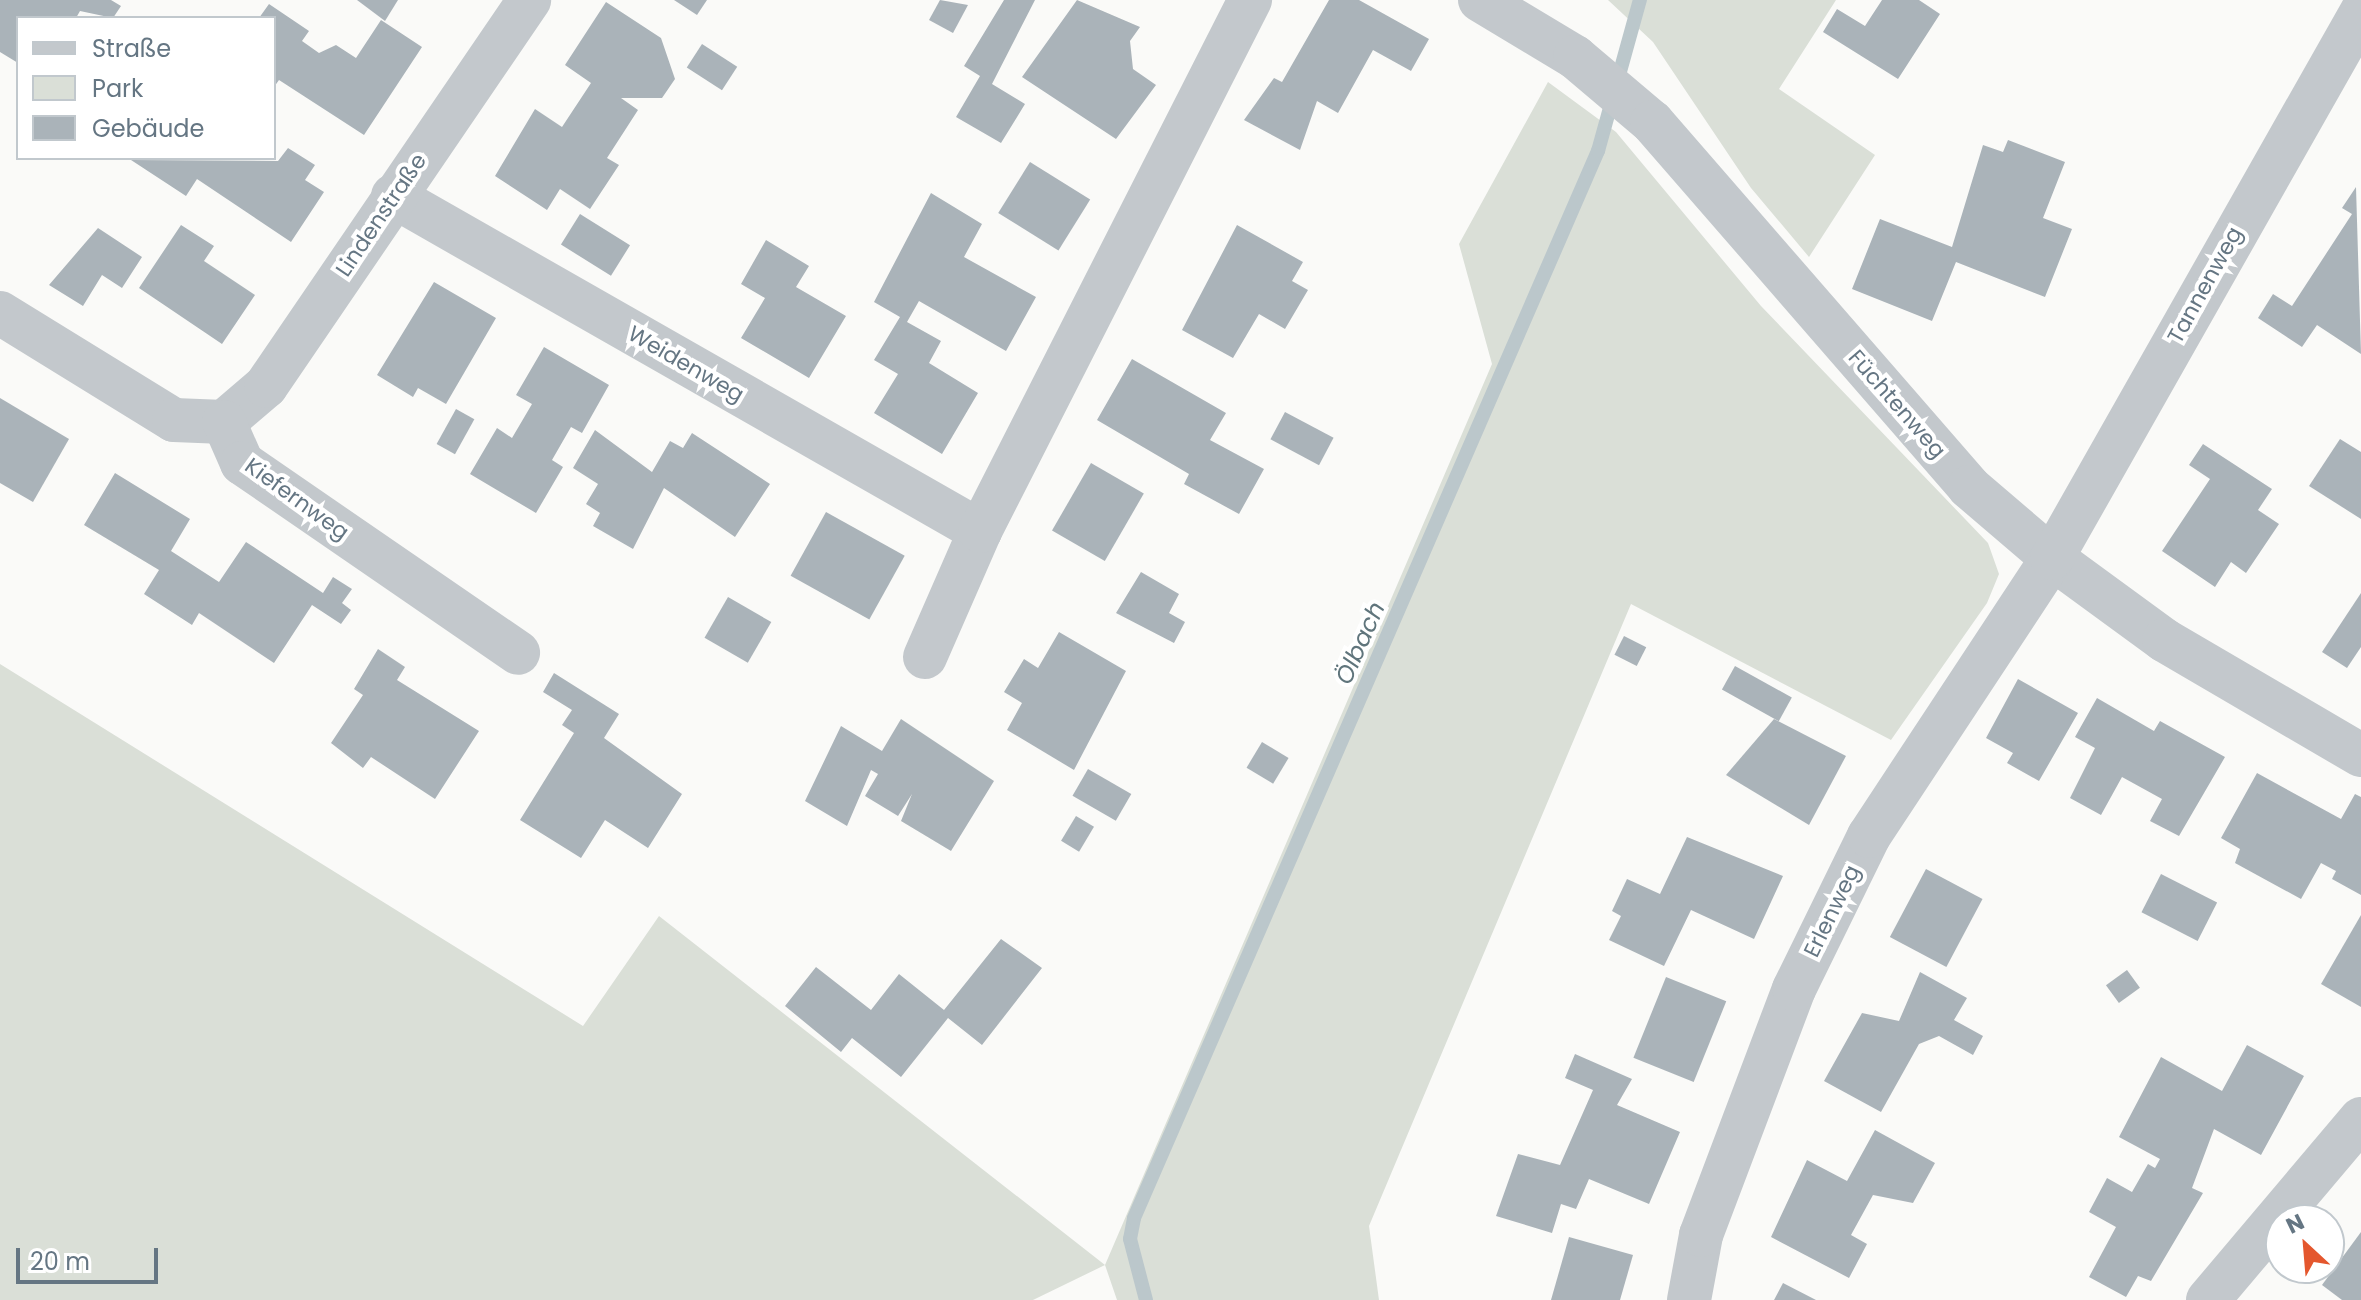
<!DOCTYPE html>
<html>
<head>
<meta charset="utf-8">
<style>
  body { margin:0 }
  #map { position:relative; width:2361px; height:1300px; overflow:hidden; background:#fafaf8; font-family:Poppins,sans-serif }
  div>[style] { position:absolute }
  .green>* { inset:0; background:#dadfd7 }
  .stream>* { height:14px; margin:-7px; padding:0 7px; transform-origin:7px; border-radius:7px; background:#bbc7cb }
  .building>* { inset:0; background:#aab3b9; transform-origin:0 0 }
  .street>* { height:44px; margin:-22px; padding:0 22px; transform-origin:22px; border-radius:22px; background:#c3c8cc }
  span { translate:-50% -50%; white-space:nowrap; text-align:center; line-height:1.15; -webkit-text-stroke:8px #fff; paint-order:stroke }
  .street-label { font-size:22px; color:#657683 }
  .water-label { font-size:24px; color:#60757c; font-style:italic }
  .legend { position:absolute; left:16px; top:16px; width:260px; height:144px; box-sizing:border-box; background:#fff; border:2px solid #c1c8cd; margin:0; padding:10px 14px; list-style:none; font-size:24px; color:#657683 }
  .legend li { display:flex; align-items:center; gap:16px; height:40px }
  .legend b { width:40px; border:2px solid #c1c8cd }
  .north { position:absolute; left:2265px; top:1204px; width:80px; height:80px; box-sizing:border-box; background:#fff; border:2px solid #c1c8cd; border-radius:50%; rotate:334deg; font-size:22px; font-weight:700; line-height:32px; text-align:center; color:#657683 }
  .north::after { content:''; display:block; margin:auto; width:28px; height:36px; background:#e4572e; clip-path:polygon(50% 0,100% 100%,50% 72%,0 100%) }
  .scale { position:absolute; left:16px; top:1248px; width:142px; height:36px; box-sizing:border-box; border:4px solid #657683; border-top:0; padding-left:10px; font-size:24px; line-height:28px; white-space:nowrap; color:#657683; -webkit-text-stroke:6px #fff; paint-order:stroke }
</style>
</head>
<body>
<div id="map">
  <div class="green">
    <i style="clip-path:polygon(1608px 0,1836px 0,1779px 89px,1875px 155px,1809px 257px,1751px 188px,1653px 42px)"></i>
    <i style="clip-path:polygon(1548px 82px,1616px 132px,1761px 306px,1988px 543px,1999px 574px,1987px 603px,1891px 740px,1631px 604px,1369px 1226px,1379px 1300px,1117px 1300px,1105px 1265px,1033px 1300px,0 1300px,0 664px,583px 1026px,659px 916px,1105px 1265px,1492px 364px,1459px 244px)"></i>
  </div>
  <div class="stream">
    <i style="left:1146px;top:1300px;width:63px;rotate:-104.7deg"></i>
    <i style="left:1130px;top:1239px;width:21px;rotate:-79deg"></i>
    <i style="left:1134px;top:1218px;width:1164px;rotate:-66.5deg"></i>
    <i style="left:1598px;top:151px;width:157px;rotate:-74.5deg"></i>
  </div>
  <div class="building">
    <i style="clip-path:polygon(0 0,111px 0,121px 6px,113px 18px,80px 11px,76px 18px,18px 18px,18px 63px,0 52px)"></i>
    <i style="clip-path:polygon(357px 0,398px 0,385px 21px)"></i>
    <i style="clip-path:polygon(674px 0,707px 0,697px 15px)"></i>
    <i style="clip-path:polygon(940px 0,968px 5px,953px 33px,929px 20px)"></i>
    <i style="clip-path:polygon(1004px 0,1035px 0,992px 84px,1025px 104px,1001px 143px,956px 117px,980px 76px,964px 66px)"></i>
    <i style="clip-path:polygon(1077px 0,1140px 27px,1130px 41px,1133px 69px,1156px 85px,1116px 139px,1022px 77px)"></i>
    <i style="clip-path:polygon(1329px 0,1359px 0,1429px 39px,1411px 71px,1373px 50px,1338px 113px,1317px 101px,1300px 150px,1244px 120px,1274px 78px,1282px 82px)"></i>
    <i style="clip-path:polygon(1882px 0,1919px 0,1940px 14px,1898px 79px,1823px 32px,1837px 9px,1865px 26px)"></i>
    <i style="clip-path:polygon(606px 2px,661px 38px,675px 79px,662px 98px,621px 98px,638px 110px,607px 158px,619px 165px,590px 209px,560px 189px,547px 210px,495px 176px,535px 109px,562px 127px,591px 83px,565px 65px)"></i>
    <i style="clip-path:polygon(269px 4px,309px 31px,302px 41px,319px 53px,336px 45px,356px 58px,381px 20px,422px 47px,364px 135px,279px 80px,274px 87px,274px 18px,259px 18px)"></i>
    <i style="left:702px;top:44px;width:42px;height:28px;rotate:33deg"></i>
    <i style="clip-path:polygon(2008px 140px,2065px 162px,2043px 218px,2072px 229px,2045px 297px,1956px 262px,1932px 321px,1852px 289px,1880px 219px,1952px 247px,1983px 145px,2003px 152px)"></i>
    <i style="clip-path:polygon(288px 148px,315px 165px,305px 180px,324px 192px,291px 242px,197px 179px,186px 196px,131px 160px,278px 161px)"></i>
    <i style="left:1030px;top:162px;width:71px;height:60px;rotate:32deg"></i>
    <i style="clip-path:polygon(2356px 187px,2361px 354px,2317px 325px,2302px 347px,2258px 318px,2273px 294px,2292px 306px,2352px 214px,2342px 208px)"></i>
    <i style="clip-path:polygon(931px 193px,982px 224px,964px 257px,1036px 297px,1006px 351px,919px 301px,907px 322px,941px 341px,929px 363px,978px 393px,942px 454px,874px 413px,898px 374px,874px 360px,900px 317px,874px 302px)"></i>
    <i style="left:580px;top:214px;width:59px;height:36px;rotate:32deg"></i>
    <i style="clip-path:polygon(181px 225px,214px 246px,204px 261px,255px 295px,222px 344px,139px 288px)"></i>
    <i style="clip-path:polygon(1237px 225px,1303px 262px,1292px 281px,1308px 290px,1285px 329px,1259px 314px,1233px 358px,1182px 330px)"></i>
    <i style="clip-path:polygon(98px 228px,142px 257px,122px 288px,102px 275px,83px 306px,49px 285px)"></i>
    <i style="clip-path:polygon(766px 240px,809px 266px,796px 287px,846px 316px,809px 378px,741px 338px,765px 298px,741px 284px)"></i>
    <i style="clip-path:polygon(434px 282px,496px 318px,446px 404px,418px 388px,413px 397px,377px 375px)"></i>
    <i style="clip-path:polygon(544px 347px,609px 385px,582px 433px,571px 427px,552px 460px,563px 467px,536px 513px,470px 474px,497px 428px,512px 438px,532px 404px,516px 395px)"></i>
    <i style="clip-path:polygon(1132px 359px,1226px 413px,1210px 440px,1264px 469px,1239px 514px,1184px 484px,1189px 474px,1097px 420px)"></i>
    <i style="clip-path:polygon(0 398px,69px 439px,33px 502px,0 483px)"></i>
    <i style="left:456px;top:409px;width:21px;height:40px;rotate:29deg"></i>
    <i style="left:1285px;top:412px;width:55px;height:31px;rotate:28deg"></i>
    <i style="clip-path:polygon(595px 430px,652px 472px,670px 441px,683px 448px,692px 433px,770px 484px,735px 537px,664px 488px,633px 549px,593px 526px,600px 513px,586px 504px,598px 484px,573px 468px)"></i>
    <i style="clip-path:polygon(2340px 439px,2361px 452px,2361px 519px,2309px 486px)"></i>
    <i style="clip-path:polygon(2203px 444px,2272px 489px,2258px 510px,2279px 524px,2246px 573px,2231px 562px,2215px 587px,2162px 551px,2210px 479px,2189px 465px)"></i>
    <i style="left:1091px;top:463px;width:61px;height:78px;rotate:30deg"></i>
    <i style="clip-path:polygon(115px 473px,190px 519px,171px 551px,219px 582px,246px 542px,323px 593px,333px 577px,352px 589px,342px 603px,351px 610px,341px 624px,312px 605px,274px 663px,199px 613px,192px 625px,144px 594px,159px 570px,84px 525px)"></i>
    <i style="left:826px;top:512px;width:90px;height:73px;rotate:29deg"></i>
    <i style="clip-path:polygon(1141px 572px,1179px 594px,1169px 613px,1185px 622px,1174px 643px,1116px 613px)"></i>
    <i style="clip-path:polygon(2361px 593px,2361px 647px,2347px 668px,2322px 652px)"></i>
    <i style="left:728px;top:597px;width:50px;height:47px;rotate:30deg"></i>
    <i style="clip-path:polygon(1059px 632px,1126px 671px,1074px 770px,1007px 730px,1022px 703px,1004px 692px,1024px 659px,1038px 668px)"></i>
    <i style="left:1624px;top:636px;width:25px;height:21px;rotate:27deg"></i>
    <i style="clip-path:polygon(378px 649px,405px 667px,397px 680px,479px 731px,435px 799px,371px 757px,363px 768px,331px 743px,363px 695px,354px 689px)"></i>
    <i style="left:1735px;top:666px;width:65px;height:27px;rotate:29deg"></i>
    <i style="clip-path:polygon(554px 673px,619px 714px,604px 738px,682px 794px,648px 848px,605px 820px,581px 858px,520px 820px,574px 733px,562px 725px,572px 710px,543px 692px)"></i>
    <i style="clip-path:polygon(2018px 679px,2078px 713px,2039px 781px,2007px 763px,2013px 753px,1986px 738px)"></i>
    <i style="clip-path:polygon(2097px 698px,2154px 731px,2160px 721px,2225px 757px,2179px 836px,2150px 821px,2162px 799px,2122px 777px,2101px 815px,2070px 798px,2095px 748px,2075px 737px)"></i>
    <i style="clip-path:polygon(901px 719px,994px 781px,951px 851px,901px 821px,912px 794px,898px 816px,865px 796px,878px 774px,871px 770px,847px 826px,805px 801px,841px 726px,882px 751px)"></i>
    <i style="clip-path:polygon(1774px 719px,1846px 756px,1809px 825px,1726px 775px)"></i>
    <i style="left:1262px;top:742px;width:31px;height:30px;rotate:31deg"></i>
    <i style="left:1088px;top:769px;width:50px;height:31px;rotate:30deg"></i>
    <i style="clip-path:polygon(2257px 773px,2341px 819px,2355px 794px,2361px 797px,2361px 895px,2332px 879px,2336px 871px,2321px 863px,2301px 899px,2235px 863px,2240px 849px,2221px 838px)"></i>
    <i style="left:1076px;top:816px;width:21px;height:29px;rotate:31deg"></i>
    <i style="clip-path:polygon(1687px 837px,1783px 876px,1754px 939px,1691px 910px,1664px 966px,1609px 940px,1621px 916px,1612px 911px,1627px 879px,1660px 894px)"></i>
    <i style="left:1926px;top:869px;width:64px;height:77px;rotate:28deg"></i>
    <i style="left:2161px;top:874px;width:63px;height:43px;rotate:27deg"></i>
    <i style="clip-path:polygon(2361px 915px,2361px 1007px,2321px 984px)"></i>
    <i style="clip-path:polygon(1001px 939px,1042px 968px,982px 1045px,948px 1018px,901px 1077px,852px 1038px,841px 1052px,785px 1006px,816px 967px,871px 1010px,899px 974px,944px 1010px)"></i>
    <i style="left:2127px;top:970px;width:22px;height:26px;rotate:54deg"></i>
    <i style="clip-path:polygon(1920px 972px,1967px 998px,1954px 1020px,1983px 1036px,1973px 1055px,1939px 1036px,1919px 1044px,1881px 1112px,1824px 1081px,1862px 1013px,1899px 1021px)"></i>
    <i style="left:1666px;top:977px;width:65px;height:87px;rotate:22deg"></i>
    <i style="clip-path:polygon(2247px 1045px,2304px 1076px,2261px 1155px,2214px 1129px,2192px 1188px,2203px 1193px,2151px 1281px,2138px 1276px,2126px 1297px,2089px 1277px,2116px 1227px,2089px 1212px,2107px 1178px,2132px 1192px,2148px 1164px,2155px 1168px,2160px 1159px,2119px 1137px,2161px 1057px,2222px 1091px)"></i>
    <i style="clip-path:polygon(1575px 1054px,1632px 1079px,1617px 1105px,1680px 1132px,1649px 1204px,1589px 1179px,1576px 1209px,1561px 1204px,1552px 1233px,1496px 1216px,1518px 1154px,1560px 1165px,1593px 1090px,1565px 1078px)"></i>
    <i style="clip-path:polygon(1875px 1130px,1935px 1163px,1913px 1203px,1873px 1195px,1851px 1235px,1867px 1244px,1849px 1278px,1771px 1237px,1807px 1160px,1847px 1181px)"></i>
    <i style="clip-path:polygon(2361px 1232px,2361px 1300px,2342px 1300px,2322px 1285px)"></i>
    <i style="clip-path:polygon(1569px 1237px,1633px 1255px,1620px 1300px,1551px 1300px)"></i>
    <i style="clip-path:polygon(1783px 1283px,1816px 1300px,1774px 1300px)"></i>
  </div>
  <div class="street">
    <i style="left:1480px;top:0;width:111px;rotate:31deg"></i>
    <i style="left:1575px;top:57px;width:101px;rotate:40.2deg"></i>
    <i style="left:1652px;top:122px;width:483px;rotate:49deg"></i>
    <i style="left:1969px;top:487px;width:109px;rotate:40.5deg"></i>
    <i style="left:2052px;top:558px;width:139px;rotate:36.2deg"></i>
    <i style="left:2164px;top:640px;width:228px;rotate:30.3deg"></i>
    <i style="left:393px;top:196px;width:676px;rotate:29.71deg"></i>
    <i style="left:0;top:313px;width:204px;rotate:31.6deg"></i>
    <i style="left:174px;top:420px;width:50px;rotate:2.3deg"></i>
    <i style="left:224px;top:422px;width:55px;rotate:-40.6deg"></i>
    <i style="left:266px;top:386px;width:467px;rotate:-55.7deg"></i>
    <i style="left:224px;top:422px;width:45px;rotate:66.3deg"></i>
    <i style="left:242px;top:463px;width:335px;rotate:34.5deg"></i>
    <i style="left:925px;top:657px;width:137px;rotate:-66.4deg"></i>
    <i style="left:980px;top:531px;width:596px;rotate:-63.05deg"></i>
    <i style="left:1689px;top:1300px;width:66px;rotate:-79.5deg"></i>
    <i style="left:1701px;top:1235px;width:263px;rotate:-69.3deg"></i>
    <i style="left:1794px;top:989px;width:170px;rotate:-63.9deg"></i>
    <i style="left:1869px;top:836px;width:333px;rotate:-56.6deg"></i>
    <i style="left:2052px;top:558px;width:627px;rotate:-60.45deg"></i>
    <i style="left:2208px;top:1300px;width:237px;rotate:-49.8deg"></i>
  </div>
  <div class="street-label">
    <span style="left:381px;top:215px;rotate:-56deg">Lindenstraße</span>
    <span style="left:2205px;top:285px;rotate:-61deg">Tannenweg</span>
    <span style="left:686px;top:364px;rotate:30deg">Weidenweg</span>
    <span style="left:1897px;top:404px;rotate:49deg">Füchtenweg</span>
    <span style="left:297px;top:499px;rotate:36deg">Kiefernweg</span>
    <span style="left:1832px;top:911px;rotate:-64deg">Erlenweg</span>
  </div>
  <div class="water-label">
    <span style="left:1360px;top:643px;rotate:-66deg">Ölbach</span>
  </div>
  <ul class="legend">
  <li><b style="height:10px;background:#c3c8cc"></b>Straße</li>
  <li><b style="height:22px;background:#dadfd7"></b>Park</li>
  <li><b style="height:22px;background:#aab3b9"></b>Gebäude</li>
  </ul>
  <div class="north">N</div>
  <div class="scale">20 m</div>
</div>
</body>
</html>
